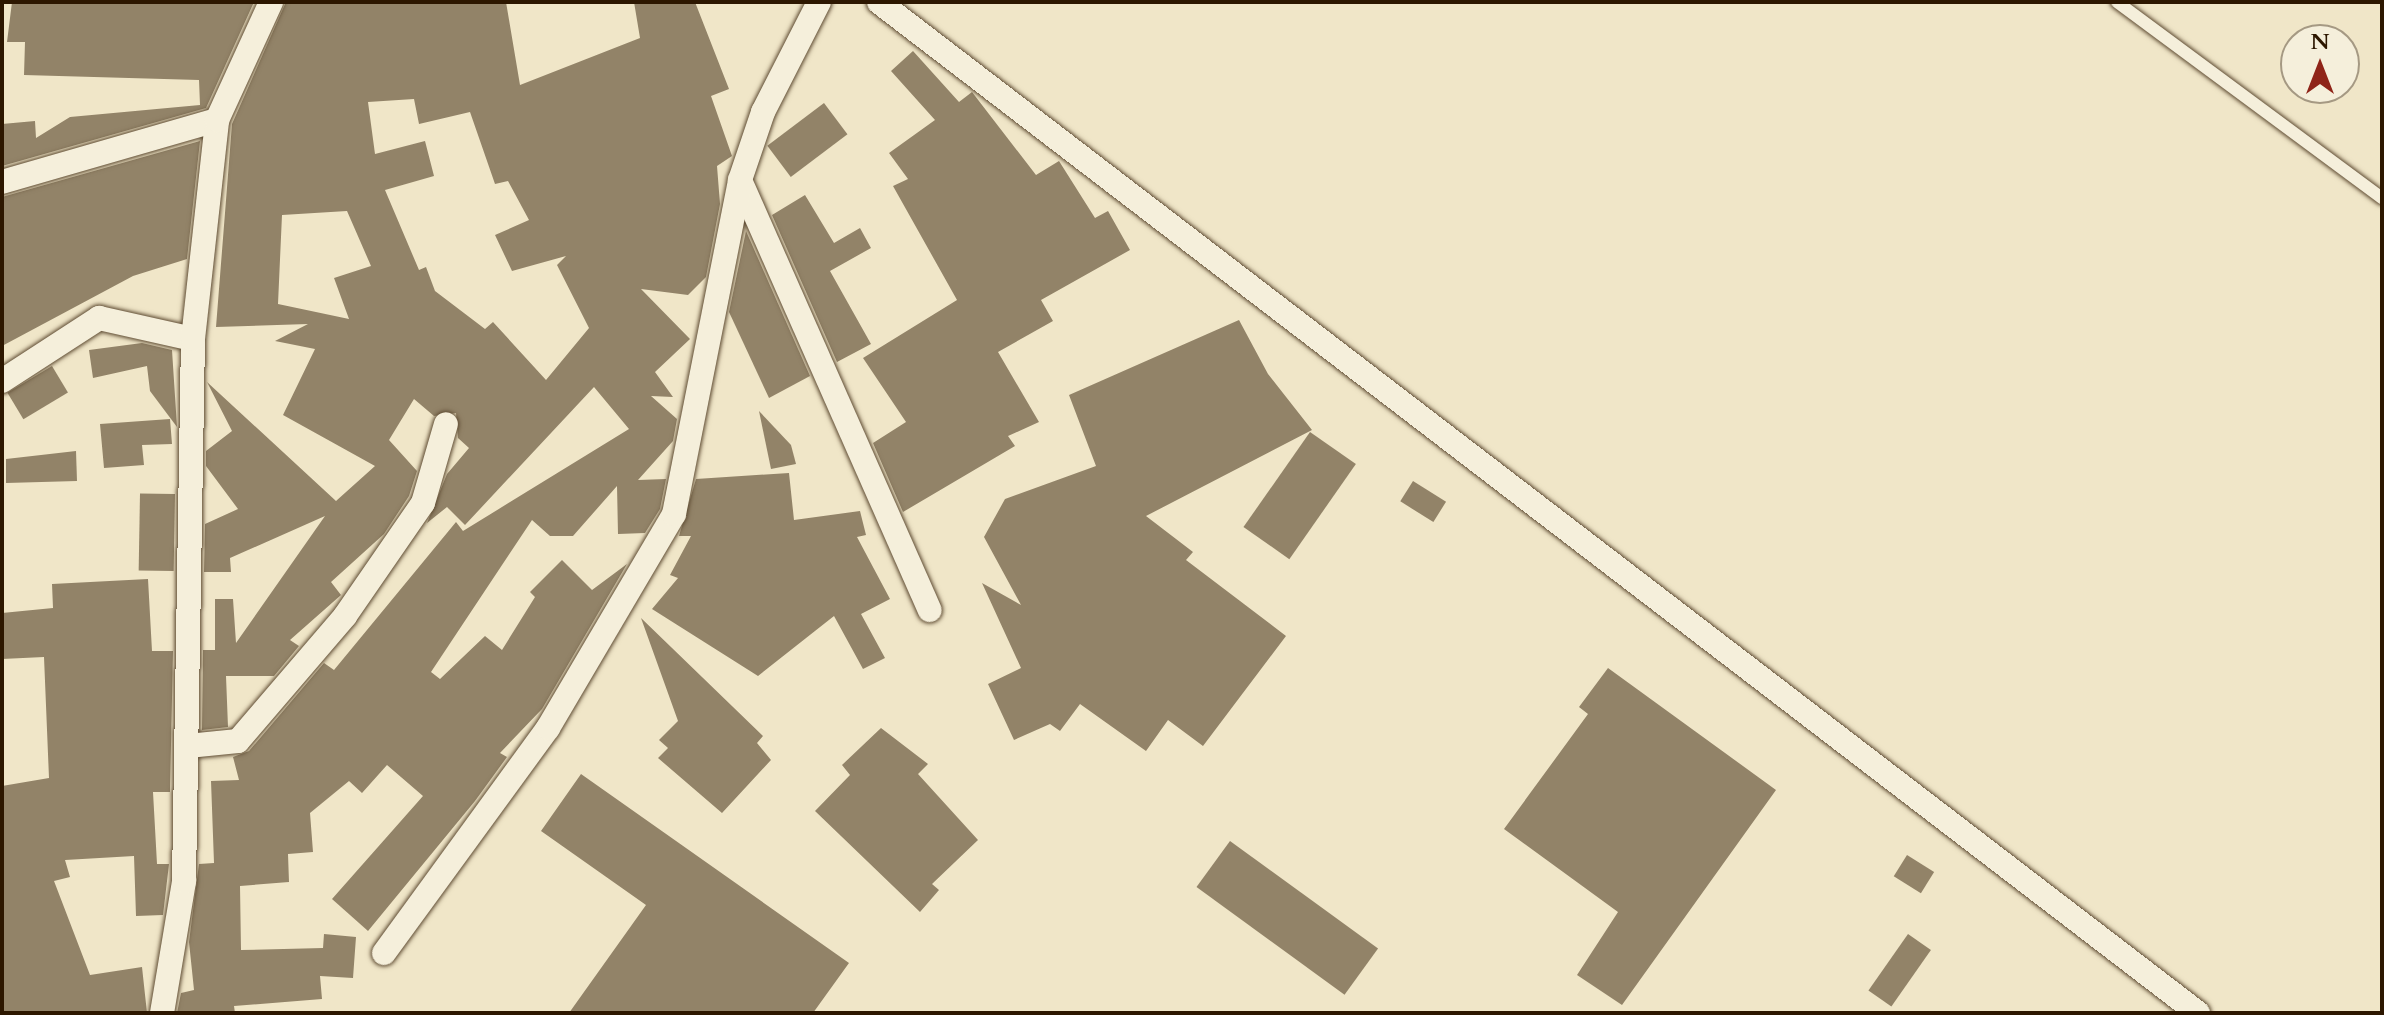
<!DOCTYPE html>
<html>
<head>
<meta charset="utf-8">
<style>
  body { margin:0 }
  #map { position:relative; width:2384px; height:1015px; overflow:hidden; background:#f0e6c8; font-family:Cardo,serif }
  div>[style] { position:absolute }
  .building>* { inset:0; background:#928368; transform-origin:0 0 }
  .roads { filter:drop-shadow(0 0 2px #5e4b32) drop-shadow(0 0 2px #5e4b32) }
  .service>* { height:12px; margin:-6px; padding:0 6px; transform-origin:6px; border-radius:6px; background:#f5efdb }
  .minor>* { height:24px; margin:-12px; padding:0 12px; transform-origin:12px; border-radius:12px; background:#f5efdb }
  span { translate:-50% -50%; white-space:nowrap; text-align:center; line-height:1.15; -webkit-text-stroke:6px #f5efdb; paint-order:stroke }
  .frame { position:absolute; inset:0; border:4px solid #2d1700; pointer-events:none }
  .north { position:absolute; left:2280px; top:24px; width:80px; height:80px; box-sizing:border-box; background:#f5efdb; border:2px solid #a59983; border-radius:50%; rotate:0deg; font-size:22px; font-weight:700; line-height:32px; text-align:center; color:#2d1700 }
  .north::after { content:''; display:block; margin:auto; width:28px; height:36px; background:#8f2418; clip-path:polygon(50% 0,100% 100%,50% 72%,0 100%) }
</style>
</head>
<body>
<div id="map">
  <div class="building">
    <i style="clip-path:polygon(12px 2px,254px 2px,206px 108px,2px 166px,2px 124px,35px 121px,36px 138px,70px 117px,200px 105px,199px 80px,24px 75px,25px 42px,7px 42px)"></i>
    <i style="clip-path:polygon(evenodd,286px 2px,506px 2px,520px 85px,640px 38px,634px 2px,695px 2px,729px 89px,711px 96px,732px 156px,717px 166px,720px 204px,706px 277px,688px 295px,641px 289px,690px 339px,655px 372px,673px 397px,651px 396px,677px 419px,673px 441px,638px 480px,666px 479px,660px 509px,645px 533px,618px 534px,617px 486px,573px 536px,550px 536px,532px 520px,431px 672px,440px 679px,485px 636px,502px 650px,535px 597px,530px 592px,562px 560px,592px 590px,627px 564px,542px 709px,500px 753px,507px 757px,475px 801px,368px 931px,332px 899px,423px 796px,387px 765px,362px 793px,349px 781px,310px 813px,313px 852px,288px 854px,289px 882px,240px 886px,241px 950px,323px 948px,324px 934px,356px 937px,353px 978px,320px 976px,322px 999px,234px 1006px,235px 1013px,177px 1013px,181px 993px,194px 990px,189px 942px,199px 864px,214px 863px,211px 781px,239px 780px,233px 757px,249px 751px,324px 663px,334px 670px,456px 522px,463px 531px,629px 429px,594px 387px,465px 525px,447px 507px,427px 523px,447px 474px,469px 448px,458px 438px,456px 413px,434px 416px,414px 399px,389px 440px,417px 471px,409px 496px,384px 534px,331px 582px,341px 595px,290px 640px,299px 646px,274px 676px,226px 676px,228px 727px,202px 730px,203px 650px,215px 650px,215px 599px,233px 599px,236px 643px,325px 516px,230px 558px,231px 572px,204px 572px,205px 524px,238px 509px,206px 466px,206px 451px,232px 431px,207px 382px,336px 501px,375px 466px,283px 415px,315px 349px,275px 341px,308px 324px,216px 327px,232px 124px,286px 2px,414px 99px,419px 124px,470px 112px,495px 184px,508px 181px,529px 220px,495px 235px,512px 271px,566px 256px,557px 265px,589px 328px,546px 380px,493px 322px,485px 329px,435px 291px,426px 267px,419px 270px,385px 190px,434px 176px,425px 141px,375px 154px,368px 102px,414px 99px,286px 2px,347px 211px,371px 266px,334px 278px,349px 319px,278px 304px,282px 215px,347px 211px)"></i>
    <i style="clip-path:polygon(913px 51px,959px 102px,972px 92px,1036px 175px,1059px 161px,1095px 218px,1108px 211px,1130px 250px,1041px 300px,1053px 321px,998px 352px,1039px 422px,1008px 436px,1015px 446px,903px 512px,873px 443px,906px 422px,863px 358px,957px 300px,893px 186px,908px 179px,889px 153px,935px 120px,891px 71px)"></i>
    <i style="left:824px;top:103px;width:39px;height:71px;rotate:53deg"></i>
    <i style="clip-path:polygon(200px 141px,187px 259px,133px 276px,2px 346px,2px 197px)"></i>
    <i style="clip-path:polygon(805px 195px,834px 243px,860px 228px,871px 248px,830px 271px,871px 344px,837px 362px,772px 215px)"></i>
    <i style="clip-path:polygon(746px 231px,810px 376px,769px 398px,729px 312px)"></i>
    <i style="clip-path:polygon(1239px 320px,1268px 374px,1312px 430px,1146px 516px,1193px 552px,1186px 560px,1286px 636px,1203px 746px,1168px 720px,1146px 751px,1080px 704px,1060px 731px,1050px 724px,1014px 740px,988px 684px,1021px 668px,982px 583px,1021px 605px,984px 537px,1005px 499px,1096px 466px,1069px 395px)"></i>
    <i style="clip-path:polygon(142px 343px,172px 350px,177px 427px,150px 391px,147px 366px,93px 378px,89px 350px)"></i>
    <i style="left:52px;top:366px;width:31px;height:52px;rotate:59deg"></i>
    <i style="clip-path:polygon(759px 411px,791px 445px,796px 464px,771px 469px)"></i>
    <i style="clip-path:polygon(170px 419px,172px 444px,142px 445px,144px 465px,104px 468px,100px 424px)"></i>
    <i style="left:1310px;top:432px;width:56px;height:116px;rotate:35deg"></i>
    <i style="clip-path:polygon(76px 451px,77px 481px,6px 483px,6px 459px)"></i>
    <i style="clip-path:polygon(789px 473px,794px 520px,860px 511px,866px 535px,857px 537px,890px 599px,861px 614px,885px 658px,863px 669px,834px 616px,758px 676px,652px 609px,678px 578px,670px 575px,691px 536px,679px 536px,696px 479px)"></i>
    <i style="left:1413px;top:481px;width:39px;height:24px;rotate:32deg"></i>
    <i style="left:175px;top:494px;width:77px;height:35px;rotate:91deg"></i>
    <i style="clip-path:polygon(148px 579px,152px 651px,173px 651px,170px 792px,153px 792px,157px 864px,169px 864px,163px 915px,136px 916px,134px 856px,65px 860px,70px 877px,54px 881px,90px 975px,142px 967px,147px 1013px,2px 1013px,2px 786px,49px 778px,44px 657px,2px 659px,2px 613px,53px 608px,52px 584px)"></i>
    <i style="clip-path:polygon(641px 618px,763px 736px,757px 743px,771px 760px,722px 813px,658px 758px,668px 748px,659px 740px,678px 721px)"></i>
    <i style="clip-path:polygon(1608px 668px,1776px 790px,1622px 1005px,1577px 975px,1618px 912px,1504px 829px,1588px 714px,1579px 707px)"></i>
    <i style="clip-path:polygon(881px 728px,928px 764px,918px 774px,978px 840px,932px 884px,939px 890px,920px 912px,815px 811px,850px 775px,842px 765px)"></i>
    <i style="clip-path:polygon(581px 774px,849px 963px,813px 1013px,569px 1013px,646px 905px,541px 831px)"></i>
    <i style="left:1230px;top:841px;width:183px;height:57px;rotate:36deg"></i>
    <i style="left:1907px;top:855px;width:32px;height:25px;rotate:32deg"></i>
    <i style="left:1908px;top:934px;width:28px;height:69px;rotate:35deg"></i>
  </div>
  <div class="roads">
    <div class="service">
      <i style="left:2117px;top:2px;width:330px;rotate:36.5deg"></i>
    </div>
    <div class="minor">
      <i style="left:879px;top:2px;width:1662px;rotate:37.47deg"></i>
      <i style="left:740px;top:180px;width:470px;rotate:66.2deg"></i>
      <i style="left:2px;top:182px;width:224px;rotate:-16.1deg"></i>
      <i style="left:2px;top:381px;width:116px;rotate:-33deg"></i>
      <i style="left:99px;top:318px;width:96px;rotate:12.6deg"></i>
      <i style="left:188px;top:746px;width:50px;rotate:-5.7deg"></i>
      <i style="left:238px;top:741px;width:165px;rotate:-49.4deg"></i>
      <i style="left:345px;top:616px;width:137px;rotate:-55.4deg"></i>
      <i style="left:423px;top:503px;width:82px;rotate:-73.8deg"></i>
      <i style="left:384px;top:953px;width:278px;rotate:-53.9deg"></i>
      <i style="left:548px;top:728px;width:248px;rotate:-59.5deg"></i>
      <i style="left:674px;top:514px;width:340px;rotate:-78.8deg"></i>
      <i style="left:740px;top:180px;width:72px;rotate:-71.3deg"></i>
      <i style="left:763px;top:112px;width:123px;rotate:-63deg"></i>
      <i style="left:162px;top:1013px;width:134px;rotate:-80.5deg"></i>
      <i style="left:184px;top:881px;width:542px;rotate:-89.05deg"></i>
      <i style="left:193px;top:339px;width:220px;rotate:-83.7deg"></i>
      <i style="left:217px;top:120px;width:130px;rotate:-65.4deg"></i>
    </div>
  </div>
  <div class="frame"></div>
  <div class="north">N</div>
</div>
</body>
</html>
